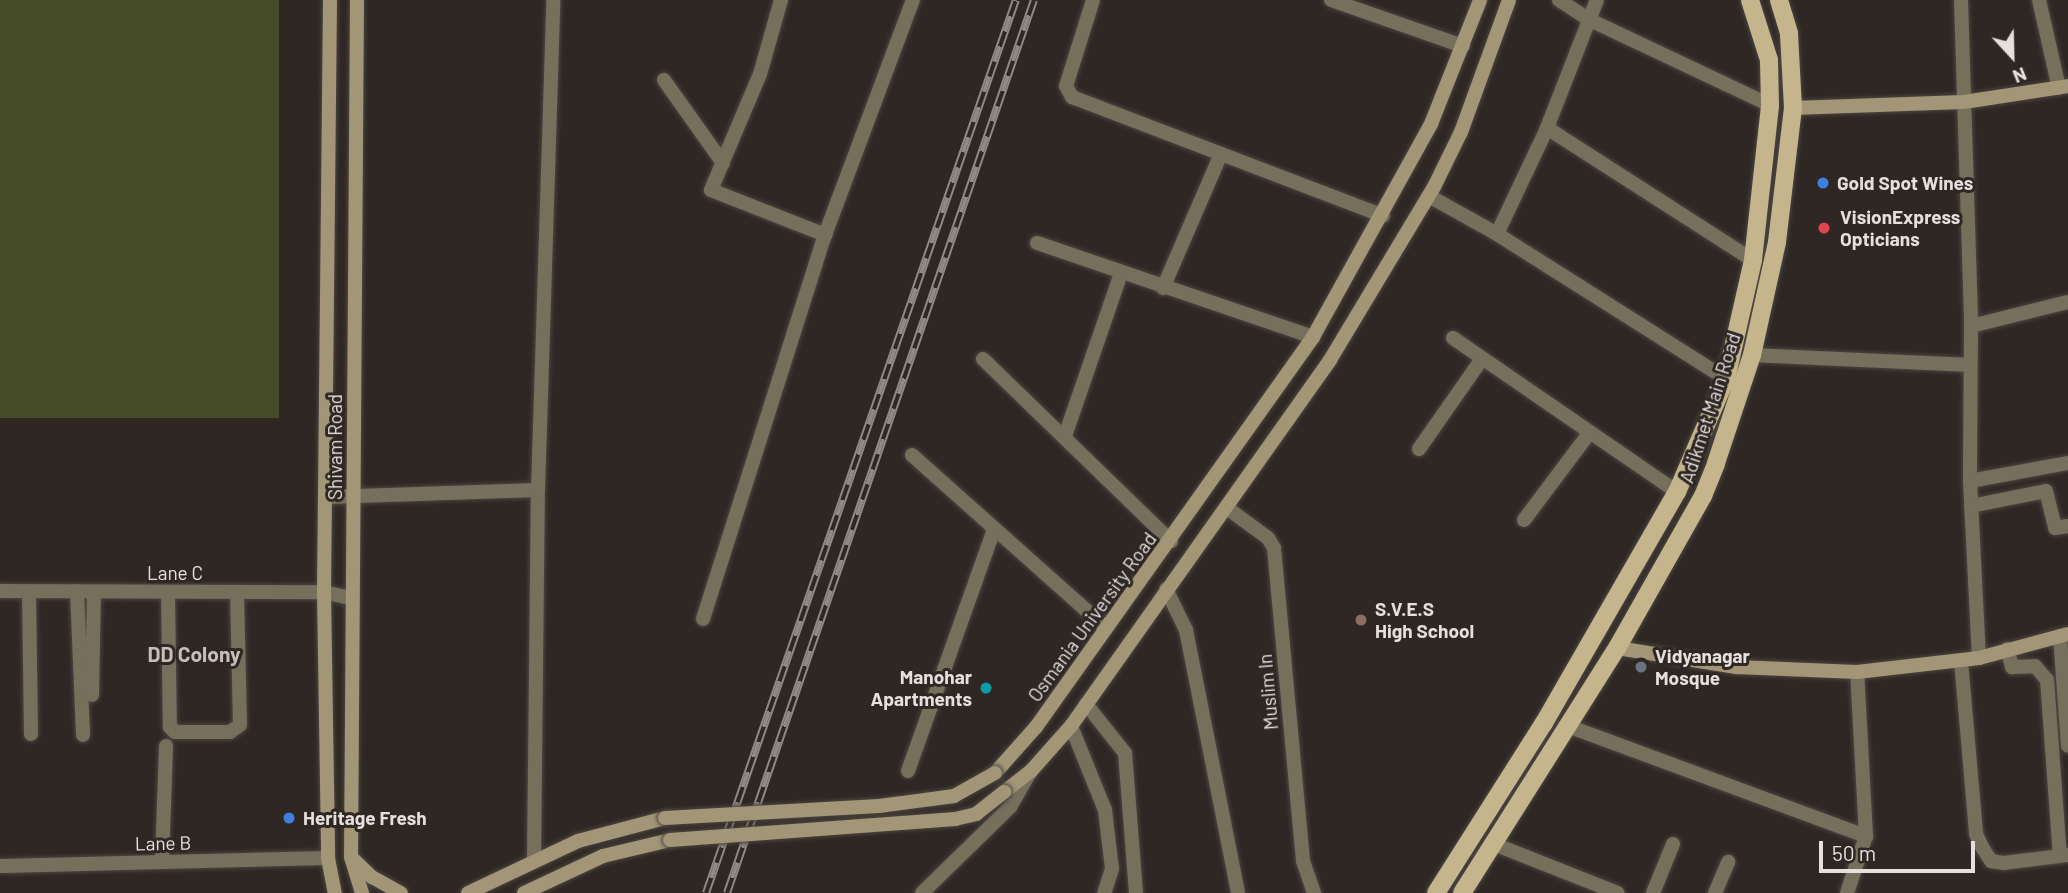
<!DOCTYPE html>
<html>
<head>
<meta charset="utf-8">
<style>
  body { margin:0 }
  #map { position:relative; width:2068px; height:893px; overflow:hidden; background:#2e2723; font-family:Barlow,sans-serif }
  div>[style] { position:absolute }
  .green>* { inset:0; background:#464c28; transform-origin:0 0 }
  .roads { filter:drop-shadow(0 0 2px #4b4541) drop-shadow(0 0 2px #4b4541) }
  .street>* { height:14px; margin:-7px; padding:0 7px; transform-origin:7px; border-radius:7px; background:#766f5c }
  .secondary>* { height:14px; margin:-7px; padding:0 7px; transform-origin:7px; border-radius:7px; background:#a29677 }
  .primary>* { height:18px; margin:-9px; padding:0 9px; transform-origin:9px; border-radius:9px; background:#c4b58d }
  .rail>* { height:8px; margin-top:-4px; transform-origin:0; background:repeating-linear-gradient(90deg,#2e2723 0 16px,#908a87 0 32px); box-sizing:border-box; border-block:2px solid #908a87 }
  .bridges { filter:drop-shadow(0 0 2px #4b4541) drop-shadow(0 0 2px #4b4541) }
  .secondary-bridge>* { height:14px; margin:-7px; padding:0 7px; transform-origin:7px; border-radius:7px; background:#a29677 }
  .dots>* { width:19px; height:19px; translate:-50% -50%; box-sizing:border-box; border:4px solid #2e2723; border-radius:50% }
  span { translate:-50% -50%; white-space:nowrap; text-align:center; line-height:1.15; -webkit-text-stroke:6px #2e2723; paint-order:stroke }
  .poi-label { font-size:19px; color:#e5e0dd; font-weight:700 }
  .left { translate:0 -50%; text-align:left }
  .right { translate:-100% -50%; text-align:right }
  .street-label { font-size:19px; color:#e5e0dd }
  .neighbourhood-label { font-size:21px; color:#c7beb8; font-weight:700 }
  .north { position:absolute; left:1977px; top:21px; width:70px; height:70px; -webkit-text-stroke:5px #2e2723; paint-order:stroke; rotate:158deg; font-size:19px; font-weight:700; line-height:28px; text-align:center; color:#e5e0dd }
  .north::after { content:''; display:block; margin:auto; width:24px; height:32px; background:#e5e0dd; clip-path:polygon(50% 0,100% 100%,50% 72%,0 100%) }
  .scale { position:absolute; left:1819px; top:841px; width:156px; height:32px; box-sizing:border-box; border:4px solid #e5e0dd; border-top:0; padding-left:9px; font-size:21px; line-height:24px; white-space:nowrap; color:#e5e0dd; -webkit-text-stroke:5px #2e2723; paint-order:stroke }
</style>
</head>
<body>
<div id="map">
  <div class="green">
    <i style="left:0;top:0;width:279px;height:418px"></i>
  </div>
  <div class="roads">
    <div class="street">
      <i style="left:781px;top:0;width:77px;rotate:105.8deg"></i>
      <i style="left:760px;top:74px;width:126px;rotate:112.9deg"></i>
      <i style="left:711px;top:190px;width:123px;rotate:21.5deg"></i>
      <i style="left:1093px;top:0;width:90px;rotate:107.4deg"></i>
      <i style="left:1066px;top:86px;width:13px;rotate:61deg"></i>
      <i style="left:1072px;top:97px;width:333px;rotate:20.9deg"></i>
      <i style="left:1331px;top:0;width:140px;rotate:19.2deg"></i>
      <i style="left:1559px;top:0;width:37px;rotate:33deg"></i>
      <i style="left:1590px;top:20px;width:199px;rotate:25.3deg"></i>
      <i style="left:1961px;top:0;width:326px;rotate:88.2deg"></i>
      <i style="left:1971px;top:326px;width:155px;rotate:90.4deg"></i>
      <i style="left:1970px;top:481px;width:177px;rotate:87.1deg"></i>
      <i style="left:2039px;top:0;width:90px;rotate:77.2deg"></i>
      <i style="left:664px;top:80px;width:102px;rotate:54.6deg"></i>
      <i style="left:1547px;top:128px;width:245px;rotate:32.7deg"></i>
      <i style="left:1429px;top:196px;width:78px;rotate:29.2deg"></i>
      <i style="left:1497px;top:234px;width:271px;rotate:32.3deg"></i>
      <i style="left:1497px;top:234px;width:117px;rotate:-64.7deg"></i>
      <i style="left:1547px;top:128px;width:137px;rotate:-68.7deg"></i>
      <i style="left:1037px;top:243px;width:292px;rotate:18.8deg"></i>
      <i style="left:1163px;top:288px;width:146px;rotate:-66.6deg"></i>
      <i style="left:1971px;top:326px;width:100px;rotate:-13.9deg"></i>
      <i style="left:1453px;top:338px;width:272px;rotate:34.5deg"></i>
      <i style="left:1752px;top:355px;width:218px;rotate:2.6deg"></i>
      <i style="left:983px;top:359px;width:262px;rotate:44.1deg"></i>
      <i style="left:1065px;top:436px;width:172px;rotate:-71deg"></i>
      <i style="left:1419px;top:449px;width:108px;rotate:-55.1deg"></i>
      <i style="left:912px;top:455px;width:260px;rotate:41.7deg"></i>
      <i style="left:1970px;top:481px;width:100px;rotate:-10.4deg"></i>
      <i style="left:327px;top:497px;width:211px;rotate:-1.9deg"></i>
      <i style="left:1971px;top:506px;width:76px;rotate:-11.3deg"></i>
      <i style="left:2046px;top:491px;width:38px;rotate:76deg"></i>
      <i style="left:2055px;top:528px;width:13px;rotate:-9deg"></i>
      <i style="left:1227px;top:508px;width:51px;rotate:36.2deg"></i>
      <i style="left:1268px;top:538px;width:12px;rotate:59deg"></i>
      <i style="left:1274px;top:548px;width:314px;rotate:84.7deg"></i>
      <i style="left:1303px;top:861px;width:34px;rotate:71deg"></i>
      <i style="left:1524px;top:520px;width:110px;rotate:-53.1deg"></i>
      <i style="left:1166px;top:589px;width:46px;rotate:64deg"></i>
      <i style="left:1186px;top:630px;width:268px;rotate:78.8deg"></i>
      <i style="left:0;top:591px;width:324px;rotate:0.2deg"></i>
      <i style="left:324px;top:592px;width:27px;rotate:13deg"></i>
      <i style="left:77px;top:591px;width:144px;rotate:87.6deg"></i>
      <i style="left:29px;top:592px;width:142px;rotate:89.2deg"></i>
      <i style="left:168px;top:592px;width:135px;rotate:89.2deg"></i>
      <i style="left:170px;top:727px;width:7px;rotate:45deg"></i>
      <i style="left:175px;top:732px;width:55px"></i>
      <i style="left:230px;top:732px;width:12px;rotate:-35deg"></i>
      <i style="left:240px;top:725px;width:133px;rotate:-91.3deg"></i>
      <i style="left:703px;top:619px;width:403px;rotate:-72.4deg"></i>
      <i style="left:825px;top:235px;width:251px;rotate:-69.5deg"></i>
      <i style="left:2060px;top:636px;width:110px;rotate:85.8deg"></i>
      <i style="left:2007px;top:649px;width:19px;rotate:74deg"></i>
      <i style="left:2012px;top:667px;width:23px;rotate:-2deg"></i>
      <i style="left:2035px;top:666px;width:18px;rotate:49deg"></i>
      <i style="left:2047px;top:680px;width:176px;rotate:85.8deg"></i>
      <i style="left:1961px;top:661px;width:174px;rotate:85deg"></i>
      <i style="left:1976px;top:834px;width:14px;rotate:65deg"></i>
      <i style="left:1982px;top:847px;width:17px;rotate:57deg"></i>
      <i style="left:1991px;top:861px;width:12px;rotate:9deg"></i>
      <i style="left:2003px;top:863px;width:65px;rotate:-7deg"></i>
      <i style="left:92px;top:695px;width:103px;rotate:-88.9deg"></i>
      <i style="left:1086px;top:704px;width:63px;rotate:51.5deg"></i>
      <i style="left:1125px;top:753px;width:140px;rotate:85.5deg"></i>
      <i style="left:1071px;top:726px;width:91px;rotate:68deg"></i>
      <i style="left:1105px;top:810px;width:59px;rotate:83.2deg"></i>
      <i style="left:1112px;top:869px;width:25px;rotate:108deg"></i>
      <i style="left:1568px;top:726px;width:318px;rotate:20.3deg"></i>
      <i style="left:908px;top:771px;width:254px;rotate:-70.4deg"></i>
      <i style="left:1494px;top:844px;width:133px;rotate:21.6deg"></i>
      <i style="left:534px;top:861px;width:371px;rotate:-89.4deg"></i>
      <i style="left:538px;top:490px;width:490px;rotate:-88.2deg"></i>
      <i style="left:162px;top:862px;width:116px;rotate:-88deg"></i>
      <i style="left:0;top:866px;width:328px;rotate:-1.4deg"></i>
      <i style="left:922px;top:893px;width:123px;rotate:-44.3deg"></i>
      <i style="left:1010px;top:807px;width:39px;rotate:-60deg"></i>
      <i style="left:1653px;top:893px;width:53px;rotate:-67.8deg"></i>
      <i style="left:1715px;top:893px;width:34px;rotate:-67deg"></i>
      <i style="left:1847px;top:893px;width:60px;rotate:-71.6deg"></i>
      <i style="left:1866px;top:836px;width:164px;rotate:-93.1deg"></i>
    </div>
    <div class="secondary">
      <i style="left:330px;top:0;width:592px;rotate:90.58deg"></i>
      <i style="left:324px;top:592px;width:266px;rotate:89.1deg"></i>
      <i style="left:328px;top:858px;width:36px;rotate:79deg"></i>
      <i style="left:357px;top:0;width:857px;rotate:90.4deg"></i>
      <i style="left:351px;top:857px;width:38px;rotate:73deg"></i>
      <i style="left:1793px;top:108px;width:171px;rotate:-2deg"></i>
      <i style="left:1964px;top:102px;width:105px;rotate:-8.7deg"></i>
      <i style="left:1617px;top:648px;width:121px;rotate:9.1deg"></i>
      <i style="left:1736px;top:667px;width:121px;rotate:2.4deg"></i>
      <i style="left:1857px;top:672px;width:123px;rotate:-6.5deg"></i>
      <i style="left:1979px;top:658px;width:92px;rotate:-15.1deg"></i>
      <i style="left:995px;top:773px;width:62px;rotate:-48.3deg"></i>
      <i style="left:1036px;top:727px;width:478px;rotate:-54.6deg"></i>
      <i style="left:1313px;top:337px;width:244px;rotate:-61deg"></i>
      <i style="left:1431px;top:124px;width:133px;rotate:-68.4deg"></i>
      <i style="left:1004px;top:792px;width:34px;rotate:-38deg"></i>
      <i style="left:1031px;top:771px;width:60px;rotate:-48.4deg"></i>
      <i style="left:1071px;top:726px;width:448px;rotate:-54.7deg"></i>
      <i style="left:1330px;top:360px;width:202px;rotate:-59deg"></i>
      <i style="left:1434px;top:187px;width:61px;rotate:-63.9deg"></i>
      <i style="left:1461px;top:132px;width:140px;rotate:-70deg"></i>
      <i style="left:352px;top:858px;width:28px;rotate:44deg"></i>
      <i style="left:372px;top:877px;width:33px;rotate:29deg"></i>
      <i style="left:468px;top:893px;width:122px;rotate:-25.3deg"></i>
      <i style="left:578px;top:841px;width:90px;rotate:-14.8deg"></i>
      <i style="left:524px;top:893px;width:87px;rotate:-25.1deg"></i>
      <i style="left:603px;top:856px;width:69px;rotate:-13.4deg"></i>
    </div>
    <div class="primary">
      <i style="left:1436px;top:893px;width:201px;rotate:-57.6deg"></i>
      <i style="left:1544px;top:723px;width:267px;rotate:-60.1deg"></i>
      <i style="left:1677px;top:492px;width:123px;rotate:-66.6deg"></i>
      <i style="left:1726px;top:379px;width:122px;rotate:-77.2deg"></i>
      <i style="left:1753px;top:260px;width:156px;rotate:-83.7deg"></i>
      <i style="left:1770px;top:105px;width:45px;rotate:-91.3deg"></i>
      <i style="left:1769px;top:60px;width:63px;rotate:-107.6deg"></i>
      <i style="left:1462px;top:893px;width:290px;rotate:-57.7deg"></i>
      <i style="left:1617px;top:648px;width:175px;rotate:-60.5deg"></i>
      <i style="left:1703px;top:496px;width:35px;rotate:-68deg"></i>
      <i style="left:1716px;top:463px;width:114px;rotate:-71.6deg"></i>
      <i style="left:1752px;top:355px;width:116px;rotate:-77.5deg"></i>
      <i style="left:1777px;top:242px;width:135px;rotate:-83.2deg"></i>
      <i style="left:1793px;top:108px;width:75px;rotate:-93.1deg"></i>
      <i style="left:1789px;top:33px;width:34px;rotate:-107deg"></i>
    </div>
  </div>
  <div class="rail">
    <i style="left:706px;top:893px;width:945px;rotate:-70.86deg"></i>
    <i style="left:727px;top:893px;width:944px;rotate:-71.03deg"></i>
  </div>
  <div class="bridges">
    <div class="secondary-bridge">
      <i style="left:665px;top:818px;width:214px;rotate:-3.2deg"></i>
      <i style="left:879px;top:806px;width:76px;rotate:-7.6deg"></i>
      <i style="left:954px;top:796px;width:47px;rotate:-29.3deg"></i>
      <i style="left:670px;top:840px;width:286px;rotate:-4.2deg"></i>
      <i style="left:955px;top:819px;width:22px;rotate:-13deg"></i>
      <i style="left:976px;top:814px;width:36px;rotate:-38deg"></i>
    </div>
  </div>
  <div class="dots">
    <i style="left:1823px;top:183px;background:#3f7fe0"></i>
    <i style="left:1824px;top:228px;background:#e0444e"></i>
    <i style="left:1361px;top:620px;background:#8d6e63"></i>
    <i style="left:1641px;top:667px;background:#6b7280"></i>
    <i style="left:986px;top:688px;background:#0f9aa8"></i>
    <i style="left:289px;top:818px;background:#3f7fe0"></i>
  </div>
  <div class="poi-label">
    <span class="left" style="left:1837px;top:183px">Gold Spot Wines</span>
    <span class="left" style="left:1840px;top:228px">VisionExpress<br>Opticians</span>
    <span class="left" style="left:1375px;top:620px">S.V.E.S<br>High School</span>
    <span class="left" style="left:1655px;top:667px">Vidyanagar<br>Mosque</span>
    <span class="right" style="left:972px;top:688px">Manohar<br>Apartments</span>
    <span class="left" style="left:303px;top:818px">Heritage Fresh</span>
  </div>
  <div class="street-label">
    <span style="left:1710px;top:408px;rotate:-72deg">Adikmet Main Road</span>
    <span style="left:335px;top:447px;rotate:-90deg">Shivam Road</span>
    <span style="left:175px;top:573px">Lane C</span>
    <span style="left:1092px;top:617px;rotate:-54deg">Osmania University Road</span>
    <span style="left:1268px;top:692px;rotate:-95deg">Muslim ln</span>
    <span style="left:163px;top:843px;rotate:-1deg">Lane B</span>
  </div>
  <div class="neighbourhood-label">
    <span style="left:194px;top:654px">DD Colony</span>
  </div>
  <div class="north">N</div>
  <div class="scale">50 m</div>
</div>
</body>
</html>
